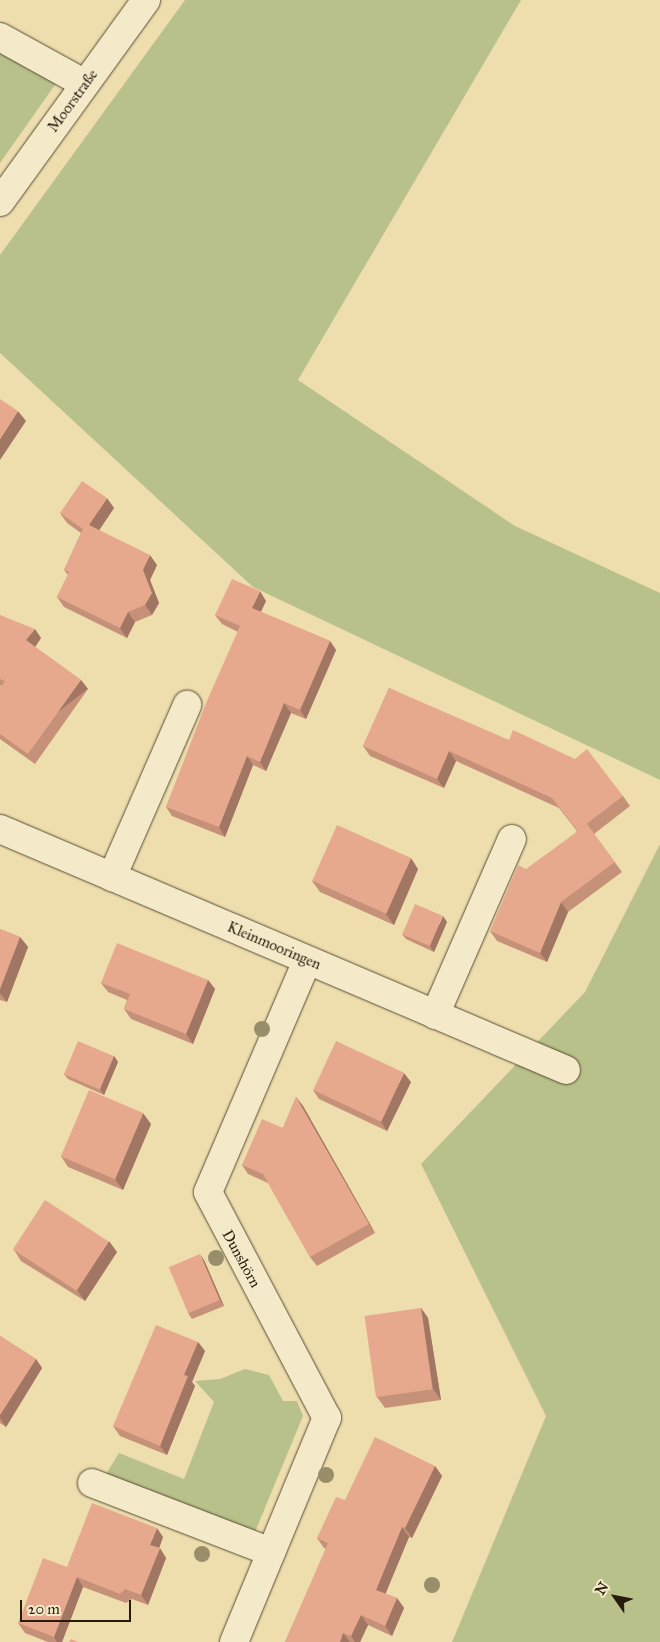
<!DOCTYPE html>
<html>
<head>
<meta charset="utf-8">
<style>
  body { margin:0 }
  #map { position:relative; width:660px; height:1642px; overflow:hidden; background:#eedeae; font-family:"IM FELL Great Primer",serif }
  div>[style] { position:absolute }
  .green>* { inset:0; background:#b9c18a }
  .roads { filter:drop-shadow(0 0 1px #584c34) drop-shadow(0 0 1px #584c34) }
  .minor>* { height:28px; margin:-14px; padding:0 14px; transform-origin:14px; border-radius:14px; background:#f4eaca }
  .trees>* { width:16px; height:16px; margin:-8px; border-radius:50%; background:#988e6a }
  .wall>* { inset:0; background:#c69179 }
  .shaded-wall>* { inset:0; background:#a17663; transform-origin:0 0 }
  .building>* { inset:0; background:#e6a98d; transform-origin:0 0 }
  span { translate:-50% -50%; white-space:nowrap; text-align:center; line-height:1.15; -webkit-text-stroke:4px #f4eaca; paint-order:stroke }
  .street-label { font-size:15px; color:#261b0c }
  .north { position:absolute; left:590px; top:1572px; width:50px; height:50px; -webkit-text-stroke:4px #f4eaca; paint-order:stroke; rotate:303deg; font-size:14px; font-weight:700; line-height:20px; text-align:center; color:#261b0c }
  .north::after { content:''; display:block; margin:auto; width:18px; height:22px; background:#261b0c; clip-path:polygon(50% 0,100% 100%,50% 72%,0 100%) }
  .scale { position:absolute; left:20px; top:1600px; width:111px; height:22px; box-sizing:border-box; border:2px solid #261b0c; border-top:0; padding-left:6px; font-size:15px; line-height:18px; white-space:nowrap; color:#261b0c; -webkit-text-stroke:4px #f4eaca; paint-order:stroke }
</style>
</head>
<body>
<div id="map">
  <div class="green">
    <i style="clip-path:polygon(185px 0,521px 0,298px 380px,515px 526px,660px 593px,660px 780px,253px 587px,0 353px,0 255px)"></i>
    <i style="clip-path:polygon(0 51px,57px 82px,0 163px)"></i>
    <i style="clip-path:polygon(660px 844px,660px 1642px,452px 1642px,546px 1416px,421px 1164px,585px 992px)"></i>
    <i style="clip-path:polygon(245px 1369px,269px 1375px,283px 1401px,297px 1401px,303px 1416px,255px 1532px,106px 1474px,119px 1453px,184px 1479px,214px 1402px,195px 1381px,220px 1379px)"></i>
  </div>
  <div class="roads">
    <div class="minor">
      <i style="left:0;top:37px;width:97px;rotate:28.9deg"></i>
      <i style="left:0;top:202px;width:249px;rotate:-54.1deg"></i>
      <i style="left:0;top:829px;width:615px;rotate:23.06deg"></i>
      <i style="left:112px;top:877px;width:188px;rotate:-66.4deg"></i>
      <i style="left:435px;top:1015px;width:192px;rotate:-66.4deg"></i>
      <i style="left:92px;top:1483px;width:192px;rotate:21.1deg"></i>
      <i style="left:234px;top:1642px;width:243px;rotate:-67.5deg"></i>
      <i style="left:327px;top:1418px;width:255px;rotate:-117.8deg"></i>
      <i style="left:208px;top:1192px;width:251px;rotate:-66.8deg"></i>
    </div>
  </div>
  <div class="trees">
    <i style="left:262px;top:1029px"></i>
    <i style="left:216px;top:1258px"></i>
    <i style="left:326px;top:1475px"></i>
    <i style="left:202px;top:1554px"></i>
    <i style="left:432px;top:1585px"></i>
  </div>
  <div class="wall">
    <i style="clip-path:polygon(114px 508px,99px 530px,157px 565px,150px 580px,159px 603px,152px 615px,135px 622px,127px 638px,64px 607px,57px 597px,68px 575px,64px 570px,81px 533px,67px 523px,60px 513px)"></i>
    <i style="clip-path:polygon(266px 601px,261px 612px,330px 641px,336px 650px,306px 719px,291px 713px,266px 771px,253px 765px,225px 837px,172px 816px,166px 807px,238px 632px,222px 624px,215px 615px)"></i>
    <i style="clip-path:polygon(0 615px,41px 638px,35px 647px,81px 680px,88px 689px,35px 764px,0 739px,0 688px,1px 686px,0 685px)"></i>
    <i style="clip-path:polygon(389px 688px,623px 796px,630px 806px,594px 834px,622px 872px,568px 912px,547px 962px,497px 941px,490px 931px,577px 831px,559px 808px,456px 761px,444px 788px,370px 756px,363px 746px)"></i>
    <i style="clip-path:polygon(418px 869px,394px 925px,320px 892px,312px 881px)"></i>
    <i style="clip-path:polygon(447px 922px,434px 952px,406px 939px,402px 934px)"></i>
    <i style="clip-path:polygon(0 929px,20px 937px,28px 947px,7px 1002px,0 1000px)"></i>
    <i style="clip-path:polygon(208px 980px,215px 989px,193px 1044px,131px 1019px,124px 1009px,127px 1000px,108px 992px,101px 983px)"></i>
    <i style="clip-path:polygon(114px 1056px,118px 1062px,104px 1095px,68px 1079px,64px 1074px)"></i>
    <i style="clip-path:polygon(411px 1082px,387px 1131px,319px 1099px,313px 1090px)"></i>
    <i style="clip-path:polygon(296px 1097px,303px 1106px,375px 1233px,317px 1266px,310px 1257px,268px 1183px,248px 1174px,242px 1165px,283px 1128px)"></i>
    <i style="clip-path:polygon(151px 1124px,123px 1190px,68px 1167px,61px 1156px)"></i>
    <i style="clip-path:polygon(14px 1250px,117px 1252px,85px 1301px,21px 1261px)"></i>
    <i style="clip-path:polygon(204px 1260px,224px 1306px,192px 1319px,188px 1313px)"></i>
    <i style="clip-path:polygon(421px 1308px,428px 1318px,441px 1400px,385px 1408px,377px 1397px)"></i>
    <i style="clip-path:polygon(0 1336px,36px 1359px,42px 1368px,6px 1427px,0 1423px)"></i>
    <i style="clip-path:polygon(198px 1342px,205px 1351px,192px 1382px,195px 1386px,167px 1455px,120px 1436px,113px 1426px)"></i>
    <i style="clip-path:polygon(435px 1466px,442px 1476px,412px 1538px,409px 1537px,385px 1594px,397px 1598px,404px 1608px,392px 1636px,368px 1625px,360px 1642px,285px 1642px,326px 1549px,324px 1548px,317px 1538px,345px 1500px)"></i>
    <i style="clip-path:polygon(163px 1537px,159px 1548px,166px 1558px,148px 1605px,132px 1599px,126px 1603px,83px 1587px,62px 1642px,48px 1642px,25px 1633px,18px 1623px,67px 1567px)"></i>
  </div>
  <div class="shaded-wall">
    <i style="clip-path:polygon(18px 411px,26px 421px,0 460px,0 439px)"></i>
    <i style="clip-path:polygon(107px 498px,114px 508px,96px 535px,89px 525px)"></i>
    <i style="clip-path:polygon(150px 555px,157px 565px,150px 580px,159px 603px,152px 615px,145px 605px,143px 570px)"></i>
    <i style="clip-path:polygon(260px 591px,266px 601px,258px 617px,252px 608px)"></i>
    <i style="clip-path:polygon(128px 612px,135px 622px,127px 638px,120px 628px)"></i>
    <i style="clip-path:polygon(35px 629px,41px 638px,33px 650px,26px 640px)"></i>
    <i style="clip-path:polygon(330px 641px,336px 650px,306px 719px,300px 710px)"></i>
    <i style="left:81px;top:680px;width:11px;height:91px;rotate:52deg"></i>
    <i style="clip-path:polygon(284px 703px,291px 713px,266px 771px,260px 762px)"></i>
    <i style="clip-path:polygon(449px 751px,456px 761px,444px 788px,437px 779px)"></i>
    <i style="clip-path:polygon(247px 756px,253px 765px,225px 837px,219px 827px)"></i>
    <i style="clip-path:polygon(411px 858px,418px 869px,394px 925px,386px 914px)"></i>
    <i style="clip-path:polygon(561px 902px,568px 912px,547px 962px,540px 953px)"></i>
    <i style="clip-path:polygon(443px 916px,447px 922px,434px 952px,430px 946px)"></i>
    <i style="clip-path:polygon(20px 937px,28px 947px,7px 1002px,0 993px,0 989px)"></i>
    <i style="clip-path:polygon(208px 980px,215px 989px,193px 1044px,186px 1034px)"></i>
    <i style="clip-path:polygon(114px 1056px,118px 1062px,104px 1095px,100px 1089px)"></i>
    <i style="clip-path:polygon(404px 1073px,411px 1082px,387px 1131px,381px 1122px)"></i>
    <i style="clip-path:polygon(296px 1097px,303px 1106px,375px 1233px,369px 1224px)"></i>
    <i style="clip-path:polygon(143px 1113px,151px 1124px,123px 1190px,115px 1179px)"></i>
    <i style="clip-path:polygon(109px 1241px,117px 1252px,85px 1301px,77px 1290px)"></i>
    <i style="clip-path:polygon(200px 1254px,204px 1260px,224px 1306px,220px 1300px)"></i>
    <i style="clip-path:polygon(421px 1308px,428px 1318px,441px 1400px,433px 1389px)"></i>
    <i style="clip-path:polygon(198px 1342px,205px 1351px,192px 1382px,195px 1386px,167px 1455px,160px 1446px,184px 1375px)"></i>
    <i style="clip-path:polygon(36px 1359px,42px 1368px,6px 1427px,0 1418px,0 1415px)"></i>
    <i style="clip-path:polygon(435px 1466px,442px 1476px,412px 1538px,405px 1528px)"></i>
    <i style="clip-path:polygon(402px 1527px,409px 1537px,383px 1600px,376px 1590px)"></i>
    <i style="clip-path:polygon(157px 1528px,163px 1537px,157px 1554px,150px 1545px)"></i>
    <i style="clip-path:polygon(160px 1548px,166px 1558px,148px 1605px,141px 1595px)"></i>
    <i style="clip-path:polygon(77px 1577px,83px 1587px,62px 1642px,57px 1642px,54px 1637px)"></i>
    <i style="clip-path:polygon(397px 1598px,404px 1608px,392px 1636px,385px 1626px)"></i>
    <i style="clip-path:polygon(361px 1615px,368px 1625px,360px 1642px,355px 1642px,351px 1636px)"></i>
    <i style="clip-path:polygon(343px 1633px,350px 1642px,340px 1642px)"></i>
  </div>
  <div class="building">
    <i style="clip-path:polygon(0 399px,18px 411px,0 439px)"></i>
    <i style="clip-path:polygon(82px 481px,107px 498px,89px 525px,150px 555px,143px 570px,152px 593px,145px 605px,128px 612px,120px 628px,57px 597px,69px 572px,64px 570px,83px 529px,60px 513px)"></i>
    <i style="clip-path:polygon(232px 579px,260px 591px,252px 608px,330px 641px,300px 710px,284px 703px,260px 762px,247px 756px,219px 827px,166px 807px,206px 703px,240px 626px,215px 615px)"></i>
    <i style="clip-path:polygon(0 615px,35px 629px,26px 640px,81px 680px,28px 754px,0 734px,0 688px,5px 681px,0 679px)"></i>
    <i style="clip-path:polygon(389px 688px,509px 740px,513px 730px,575px 759px,587px 749px,623px 796px,580px 829px,587px 824px,615px 862px,561px 902px,540px 953px,490px 931px,518px 865px,526px 869px,578px 831px,552px 798px,449px 751px,437px 779px,363px 746px)"></i>
    <i style="left:337px;top:825px;width:81px;height:61px;rotate:24deg"></i>
    <i style="left:415px;top:904px;width:30px;height:33px;rotate:23deg"></i>
    <i style="clip-path:polygon(0 929px,20px 937px,0 989px)"></i>
    <i style="clip-path:polygon(117px 943px,208px 980px,186px 1034px,124px 1009px,130px 994px,101px 983px)"></i>
    <i style="left:78px;top:1041px;width:39px;height:36px;rotate:23deg"></i>
    <i style="left:336px;top:1041px;width:75px;height:54px;rotate:25deg"></i>
    <i style="left:89px;top:1090px;width:59px;height:72px;rotate:23deg"></i>
    <i style="clip-path:polygon(296px 1097px,369px 1224px,310px 1257px,263px 1174px,242px 1165px,262px 1119px,283px 1128px)"></i>
    <i style="left:45px;top:1200px;width:76px;height:59px;rotate:33deg"></i>
    <i style="left:200px;top:1254px;width:50px;height:34px;rotate:67deg"></i>
    <i style="left:421px;top:1308px;width:82px;height:57px;rotate:82deg"></i>
    <i style="clip-path:polygon(156px 1325px,198px 1342px,184px 1375px,188px 1376px,160px 1446px,113px 1426px)"></i>
    <i style="clip-path:polygon(0 1336px,36px 1359px,0 1415px)"></i>
    <i style="clip-path:polygon(375px 1437px,435px 1466px,405px 1528px,402px 1527px,376px 1590px,397px 1598px,385px 1626px,361px 1615px,351px 1636px,343px 1633px,340px 1642px,285px 1642px,328px 1543px,317px 1538px,336px 1497px,345px 1500px)"></i>
    <i style="clip-path:polygon(92px 1503px,157px 1528px,150px 1545px,160px 1548px,141px 1595px,125px 1589px,120px 1594px,77px 1577px,54px 1637px,18px 1623px,43px 1558px,67px 1567px)"></i>
    <i style="clip-path:polygon(71px 1639px,78px 1642px,69px 1642px)"></i>
  </div>
  <div class="street-label">
    <span style="left:73px;top:101px;rotate:-54deg">Moorstraße</span>
    <span style="left:274px;top:946px;rotate:23deg">Kleinmooringen</span>
    <span style="left:241px;top:1259px;rotate:61deg">Dunshörn</span>
  </div>
  <div class="north">N</div>
  <div class="scale">20 m</div>
</div>
</body>
</html>
